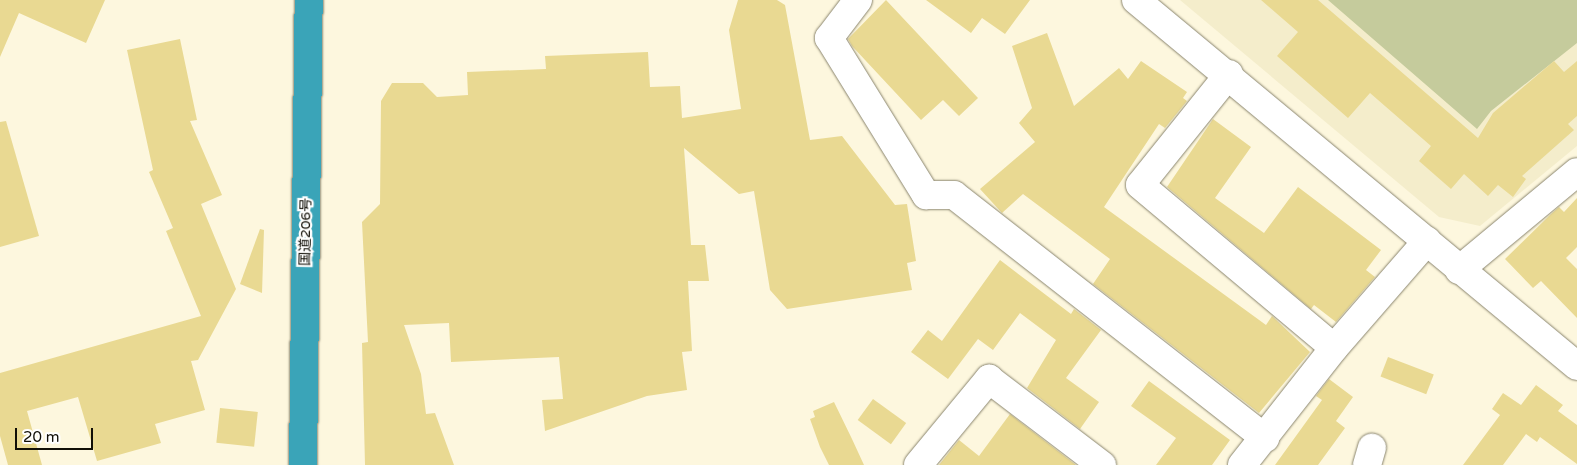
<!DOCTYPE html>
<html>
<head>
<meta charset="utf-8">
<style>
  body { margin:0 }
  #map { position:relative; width:1577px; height:465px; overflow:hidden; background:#fdf7de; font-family:"Varela Round","Noto Sans JP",sans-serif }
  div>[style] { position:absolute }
  .built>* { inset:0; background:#f4edcb }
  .green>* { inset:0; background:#c5cb9c }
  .building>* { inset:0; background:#e9d992; transform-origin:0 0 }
  .roads { filter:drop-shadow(0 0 1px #8a856e) drop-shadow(0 0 1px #8a856e) }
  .street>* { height:28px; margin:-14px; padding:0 14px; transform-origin:14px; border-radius:14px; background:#fff }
  .secondary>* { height:28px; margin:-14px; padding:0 14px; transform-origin:14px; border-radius:14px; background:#fff }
  .highway>* { height:28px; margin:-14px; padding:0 14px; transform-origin:14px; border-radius:14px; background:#3aa4b8 }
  span { translate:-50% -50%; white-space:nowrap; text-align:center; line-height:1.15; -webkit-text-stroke:4.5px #fff; paint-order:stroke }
  .street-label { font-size:14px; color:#110f07 }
  .scale { position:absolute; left:15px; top:428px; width:78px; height:22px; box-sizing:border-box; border:2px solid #110f07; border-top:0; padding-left:6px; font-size:15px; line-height:18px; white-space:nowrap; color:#110f07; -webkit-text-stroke:4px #fff; paint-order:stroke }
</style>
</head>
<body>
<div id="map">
  <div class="built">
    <i style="clip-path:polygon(1180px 0,1577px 0,1577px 146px,1480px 226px,1439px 217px)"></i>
  </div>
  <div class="green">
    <i style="clip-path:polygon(1328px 0,1577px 0,1577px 43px,1491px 111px,1477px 129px)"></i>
  </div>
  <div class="building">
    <i style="clip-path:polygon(0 0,105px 0,86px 43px,19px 13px,0 57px)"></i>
    <i style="clip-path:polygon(738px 0,777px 0,785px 5px,810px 140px,842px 136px,895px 205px,907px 204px,916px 261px,907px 263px,912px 290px,787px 309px,770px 290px,754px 191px,739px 194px,684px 148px,691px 245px,705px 245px,709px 281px,688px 281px,692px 351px,682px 352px,687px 390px,647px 396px,545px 431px,542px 400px,563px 399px,559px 357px,451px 362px,449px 323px,404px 325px,421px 374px,426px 414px,435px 413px,454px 465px,365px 465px,362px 343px,368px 342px,362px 222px,380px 204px,381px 101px,392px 83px,423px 83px,437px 97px,468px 95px,467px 72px,546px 69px,545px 56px,648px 52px,650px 87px,680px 86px,682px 118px,741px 109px,729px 30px)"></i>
    <i style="clip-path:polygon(886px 0,978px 98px,959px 116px,943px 100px,921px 120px,852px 46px,848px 39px)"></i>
    <i style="clip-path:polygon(926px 0,1030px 0,1005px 34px,982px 18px,971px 33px)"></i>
    <i style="clip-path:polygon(1261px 0,1318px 0,1478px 138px,1493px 113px,1554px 61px,1564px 72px,1577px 61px,1577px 116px,1568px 124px,1574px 130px,1522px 176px,1526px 179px,1513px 197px,1498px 185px,1488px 196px,1464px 174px,1451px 189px,1419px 161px,1431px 146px,1370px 93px,1348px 118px,1277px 56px,1298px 32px)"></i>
    <i style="clip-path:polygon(1047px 33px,1074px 106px,1119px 68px,1128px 79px,1141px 61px,1187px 92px,1183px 98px,1187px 101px,1165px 128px,1159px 124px,1104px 207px,1266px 325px,1272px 316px,1310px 352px,1259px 413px,1093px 284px,1110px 259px,1023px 194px,1002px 213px,980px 189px,1035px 142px,1019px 123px,1032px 108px,1012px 46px)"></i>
    <i style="clip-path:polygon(180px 39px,197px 120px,190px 121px,222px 195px,201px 204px,236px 289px,198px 360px,191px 361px,205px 410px,155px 424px,161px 443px,97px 461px,78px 397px,27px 411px,42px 465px,8px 465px,0 436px,0 373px,201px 316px,166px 231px,173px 228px,149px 172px,153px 170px,127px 50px)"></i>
    <i style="clip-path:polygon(1213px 119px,1251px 147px,1215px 198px,1264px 233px,1298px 187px,1381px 250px,1366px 270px,1375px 277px,1336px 322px,1314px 305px,1311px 309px,1167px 187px)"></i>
    <i style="clip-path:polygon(6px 121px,39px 236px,0 247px,0 122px)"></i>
    <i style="clip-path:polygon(1577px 198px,1577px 247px,1566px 258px,1577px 269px,1577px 318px,1541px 281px,1533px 288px,1505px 259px,1551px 214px,1559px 207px,1564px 212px)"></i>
    <i style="clip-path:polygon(260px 229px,264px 230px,262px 293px,240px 284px)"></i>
    <i style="clip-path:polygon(1000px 260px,1071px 314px,1074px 309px,1101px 330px,1066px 378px,1099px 402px,1080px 429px,1027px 388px,1056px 340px,1020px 313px,993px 350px,978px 339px,948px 379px,911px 352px,928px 330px,942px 341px)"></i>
    <i style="left:1388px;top:357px;width:49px;height:21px;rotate:21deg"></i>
    <i style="clip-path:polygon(1329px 379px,1353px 397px,1336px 421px,1345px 428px,1318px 465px,1275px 465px,1322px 400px,1316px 396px)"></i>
    <i style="clip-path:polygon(1149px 381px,1230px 440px,1212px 465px,1156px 465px,1176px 438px,1131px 406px)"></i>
    <i style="clip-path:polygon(1536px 385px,1563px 405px,1558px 411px,1577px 425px,1577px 464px,1540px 437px,1537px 442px,1526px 434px,1503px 465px,1463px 465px,1500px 415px,1492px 409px,1503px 393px,1521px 405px)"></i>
    <i style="left:873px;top:399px;width:41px;height:26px;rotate:36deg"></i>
    <i style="clip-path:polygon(834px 402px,852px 439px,864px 465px,829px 465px,820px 447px,810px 419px,815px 417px,813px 411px)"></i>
    <i style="left:220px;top:408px;width:38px;height:35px;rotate:6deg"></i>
    <i style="clip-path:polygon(1010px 414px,1076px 465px,939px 465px,959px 440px,979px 456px)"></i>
  </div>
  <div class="roads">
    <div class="street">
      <i style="left:858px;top:0;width:48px;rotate:127.3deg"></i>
      <i style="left:829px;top:38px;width:185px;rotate:58.3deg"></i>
      <i style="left:926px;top:195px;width:28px"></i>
      <i style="left:954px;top:195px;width:395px;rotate:38deg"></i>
      <i style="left:1229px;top:74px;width:142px;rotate:128.7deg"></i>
      <i style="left:1140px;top:185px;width:253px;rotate:40deg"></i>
      <i style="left:918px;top:465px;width:112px;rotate:-50.5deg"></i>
      <i style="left:989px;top:379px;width:142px;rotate:37.3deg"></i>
      <i style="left:1242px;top:465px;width:149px;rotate:-51.8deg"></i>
      <i style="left:1334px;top:348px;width:142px;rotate:-49deg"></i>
      <i style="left:1367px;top:465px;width:18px;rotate:-74deg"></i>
    </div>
    <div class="secondary">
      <i style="left:1136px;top:0;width:573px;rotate:39.69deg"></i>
      <i style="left:1459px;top:270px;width:153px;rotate:-39.7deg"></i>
    </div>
    <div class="highway">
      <i style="left:303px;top:465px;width:465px;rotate:-89.3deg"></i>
    </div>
  </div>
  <div class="street-label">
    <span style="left:306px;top:232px;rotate:-89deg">国道206号</span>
  </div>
  <div class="scale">20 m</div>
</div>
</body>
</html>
